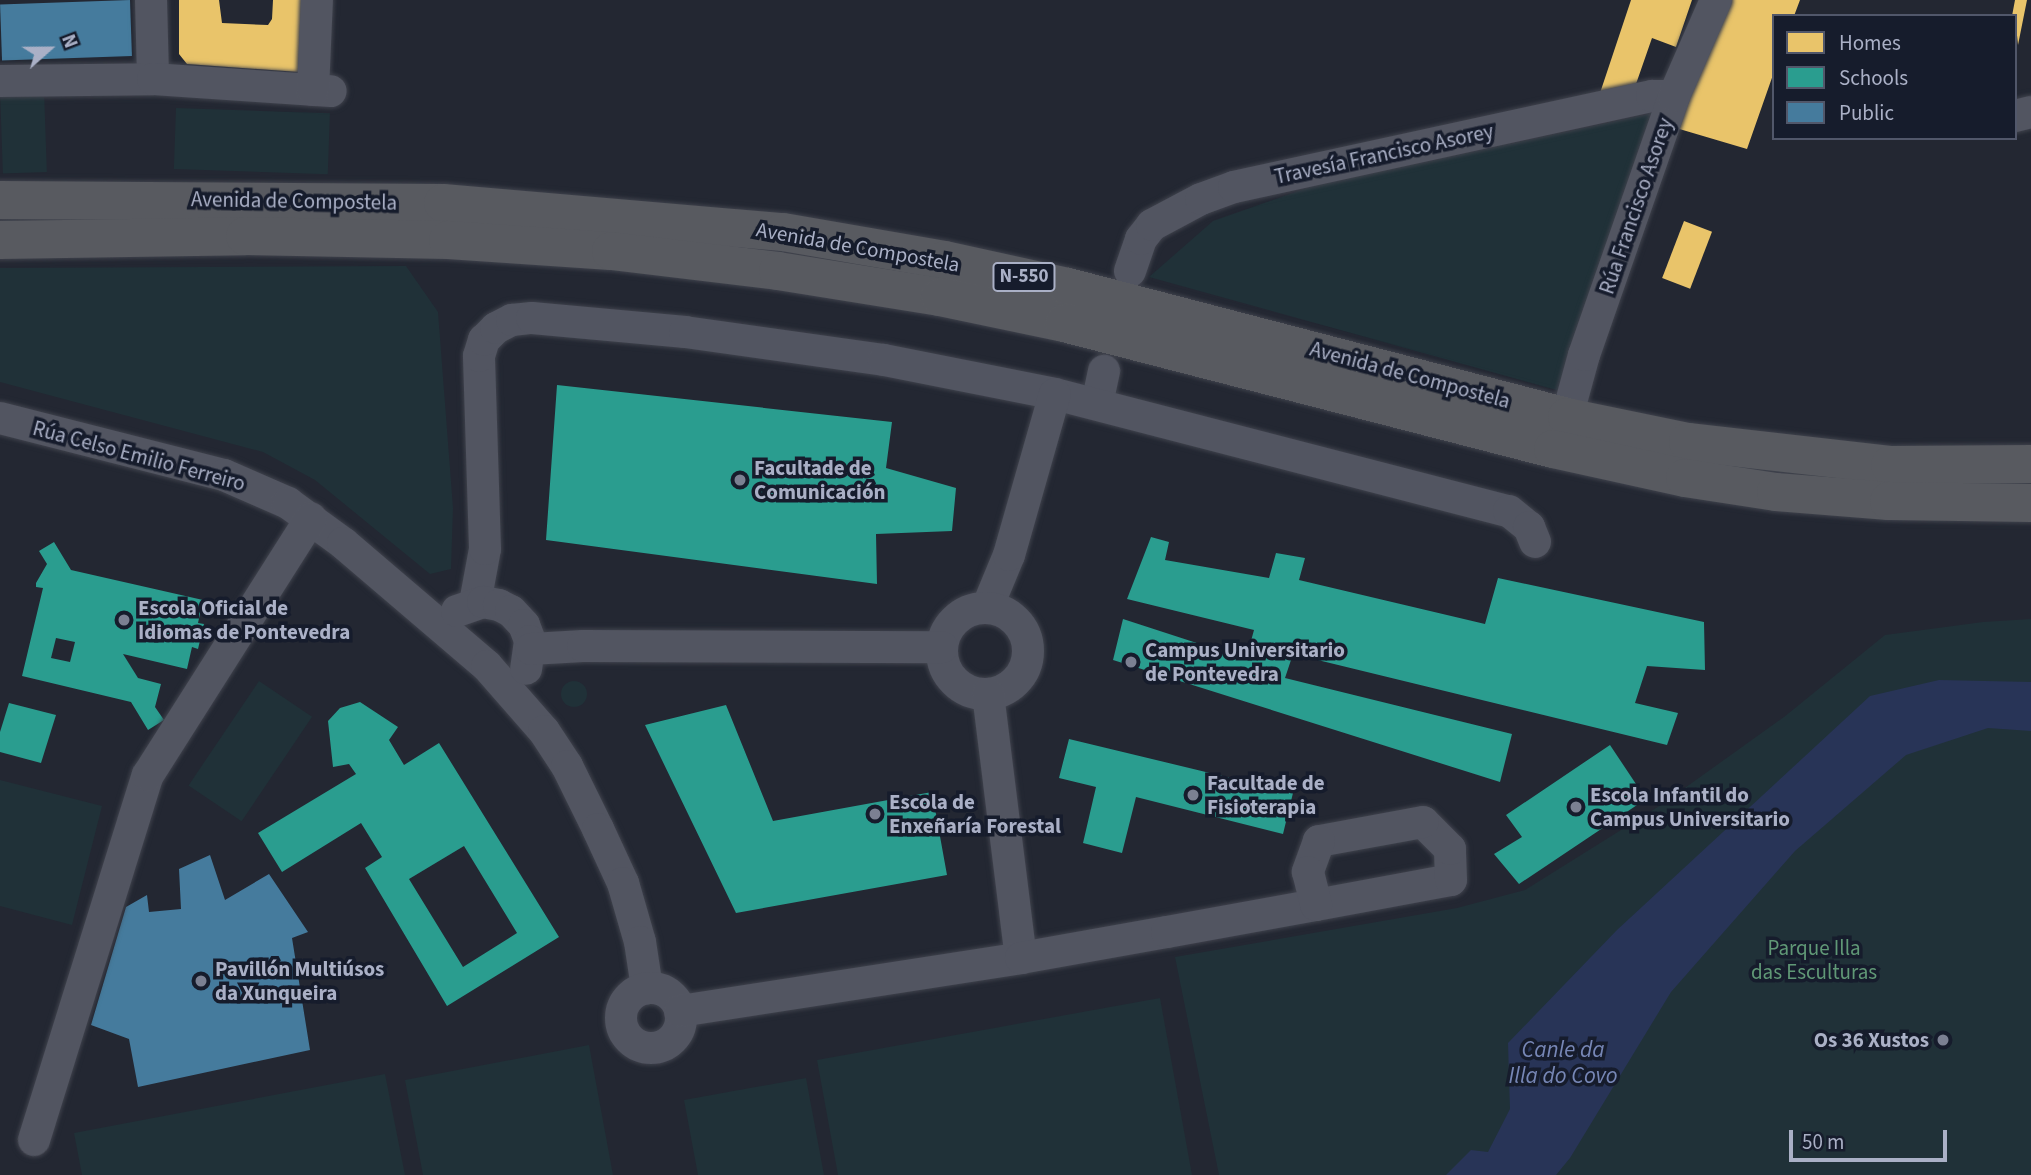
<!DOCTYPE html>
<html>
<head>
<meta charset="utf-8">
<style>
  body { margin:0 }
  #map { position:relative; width:2031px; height:1175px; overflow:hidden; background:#232732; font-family:"Source Sans 3",sans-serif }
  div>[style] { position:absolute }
  .green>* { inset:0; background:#203138; transform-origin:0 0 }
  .round { border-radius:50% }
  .water>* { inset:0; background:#283457 }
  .homes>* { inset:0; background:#e9c46a; transform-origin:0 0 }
  .schools>* { inset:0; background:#2a9d8f }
  .public>* { inset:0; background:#457b9d; transform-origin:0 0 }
  .roads { filter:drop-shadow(0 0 2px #3f424c) drop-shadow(0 0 2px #3f424c) }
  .minor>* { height:32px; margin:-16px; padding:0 16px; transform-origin:16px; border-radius:16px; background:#525561 }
  .minor>.ring { margin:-16px; padding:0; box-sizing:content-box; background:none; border:32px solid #525561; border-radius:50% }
  .highway>* { height:38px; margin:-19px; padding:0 19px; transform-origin:19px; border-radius:19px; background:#585a60 }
  .dots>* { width:19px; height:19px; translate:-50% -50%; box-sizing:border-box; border:4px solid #161c2c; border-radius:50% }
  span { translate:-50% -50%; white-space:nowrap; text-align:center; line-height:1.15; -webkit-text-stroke:7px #161c2c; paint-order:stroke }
  .shield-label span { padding:2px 5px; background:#161c2c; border:2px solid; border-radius:5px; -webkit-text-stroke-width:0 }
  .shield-label { font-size:19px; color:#aab0c6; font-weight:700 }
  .street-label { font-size:21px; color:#aab0c6 }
  .poi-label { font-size:21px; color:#aab0c6; font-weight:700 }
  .left { translate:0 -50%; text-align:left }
  .right { translate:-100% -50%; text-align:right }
  .park-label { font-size:21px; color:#609876 }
  .water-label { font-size:23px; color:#7787b6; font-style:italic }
  .legend { position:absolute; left:1772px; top:14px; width:245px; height:126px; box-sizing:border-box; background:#161c2c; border:2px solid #51576a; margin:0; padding:9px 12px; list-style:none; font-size:21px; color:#aab0c6 }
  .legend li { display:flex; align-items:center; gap:14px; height:35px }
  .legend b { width:35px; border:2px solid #51576a }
  .north { position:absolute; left:14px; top:14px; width:70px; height:70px; -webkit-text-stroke:5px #161c2c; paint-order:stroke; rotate:69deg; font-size:19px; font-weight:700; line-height:28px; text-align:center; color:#aab0c6 }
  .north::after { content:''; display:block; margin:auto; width:24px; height:32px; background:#aab0c6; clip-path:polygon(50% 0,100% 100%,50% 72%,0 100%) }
  .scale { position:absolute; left:1789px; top:1130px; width:158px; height:32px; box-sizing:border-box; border:4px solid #aab0c6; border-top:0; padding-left:9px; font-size:21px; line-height:24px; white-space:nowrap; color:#aab0c6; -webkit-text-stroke:5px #161c2c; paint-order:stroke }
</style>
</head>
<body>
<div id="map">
  <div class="green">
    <i style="left:44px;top:90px;width:82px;height:44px;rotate:88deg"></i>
    <i style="left:176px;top:108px;width:154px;height:61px;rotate:2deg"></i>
    <i style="clip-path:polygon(1653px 113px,1560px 391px,1149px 277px,1213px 221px,1313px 186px)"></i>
    <i style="clip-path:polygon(406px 266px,438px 312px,453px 508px,451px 569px,430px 574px,315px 480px,263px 452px,0 382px,0 268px)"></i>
    <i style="clip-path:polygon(2031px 619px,2031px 1175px,1219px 1175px,1175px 957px,1457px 908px,1525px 890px,1661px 805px,1784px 717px,1885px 635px,1983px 622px)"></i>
    <i style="left:259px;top:681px;width:64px;height:126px;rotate:34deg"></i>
    <i class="round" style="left:561px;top:681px;width:26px;height:26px"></i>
    <i style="clip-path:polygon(0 780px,102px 806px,72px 925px,0 906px)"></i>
    <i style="clip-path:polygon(1160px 998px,1192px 1175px,838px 1175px,817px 1060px)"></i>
    <i style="clip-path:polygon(589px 1045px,613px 1175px,423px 1175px,405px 1080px)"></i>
    <i style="clip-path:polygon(385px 1074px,405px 1175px,82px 1175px,74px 1133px)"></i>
    <i style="clip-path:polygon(806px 1078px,824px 1175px,698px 1175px,684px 1100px)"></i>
  </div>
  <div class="water">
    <i style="clip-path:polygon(1939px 680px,2031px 682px,2031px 731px,1988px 728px,1906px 755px,1795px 851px,1671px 992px,1570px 1158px,1556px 1175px,1446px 1175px,1471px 1150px,1488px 1152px,1510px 1109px,1508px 1043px,1617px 930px,1870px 696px)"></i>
  </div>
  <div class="homes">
    <i style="clip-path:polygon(179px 0,219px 0,222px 23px,268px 25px,272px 19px,273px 0,309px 0,299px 72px,187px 64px,179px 54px)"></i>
    <i style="clip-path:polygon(1631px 0,1692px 0,1676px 47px,1652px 38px,1636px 84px,1600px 93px)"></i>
    <i style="clip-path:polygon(1723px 0,1800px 0,1794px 16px,1774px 16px,1774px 72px,1747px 149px,1676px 128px)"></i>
    <i style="clip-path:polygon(2015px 0,2027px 0,2018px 45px,2015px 16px,2012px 16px)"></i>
    <i style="left:1684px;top:221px;width:30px;height:61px;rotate:21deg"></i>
  </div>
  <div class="schools">
    <i style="clip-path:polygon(557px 385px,892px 422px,886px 468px,956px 488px,952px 531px,876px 534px,877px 584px,546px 540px)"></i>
    <i style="clip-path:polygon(1151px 537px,1169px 542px,1165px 560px,1269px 578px,1276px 553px,1305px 558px,1299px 580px,1485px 624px,1498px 578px,1704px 622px,1705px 670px,1647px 666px,1635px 703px,1678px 713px,1667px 745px,1293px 654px,1285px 678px,1512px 734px,1500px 782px,1113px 660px,1123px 619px,1246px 659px,1254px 630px,1127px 599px)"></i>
    <i style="clip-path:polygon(evenodd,54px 542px,71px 570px,203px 600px,198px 623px,204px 624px,198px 649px,192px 647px,187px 669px,123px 654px,138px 678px,161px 684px,155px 707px,164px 720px,148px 730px,131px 702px,22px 676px,43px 588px,36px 587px,36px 583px,47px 564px,39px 551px,54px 542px,56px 638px,75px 642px,70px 662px,51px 658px,56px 638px)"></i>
    <i style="clip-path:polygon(evenodd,360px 702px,398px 727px,389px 740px,404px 765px,439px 743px,559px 937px,447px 1006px,365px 868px,382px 857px,361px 823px,282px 872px,258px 833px,356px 774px,349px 764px,333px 767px,328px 721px,340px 708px,360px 702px,464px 846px,517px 933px,463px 967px,409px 879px,464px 846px)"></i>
    <i style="clip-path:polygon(9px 703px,56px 715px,41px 763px,0 752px,0 732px)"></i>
    <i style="clip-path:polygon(726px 705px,773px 821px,932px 792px,947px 875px,736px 913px,645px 725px)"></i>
    <i style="clip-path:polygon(1069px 739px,1293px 793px,1283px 834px,1136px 797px,1122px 853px,1083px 843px,1096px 787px,1059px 778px)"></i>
    <i style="clip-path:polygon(1610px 745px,1646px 799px,1519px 884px,1494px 854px,1522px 837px,1506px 815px)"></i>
  </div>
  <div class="public">
    <i style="left:130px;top:0;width:56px;height:130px;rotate:88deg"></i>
    <i style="clip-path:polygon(210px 855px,225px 900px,269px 874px,308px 932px,292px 938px,310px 1050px,138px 1087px,129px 1039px,91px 1025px,126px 907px,147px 895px,149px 912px,181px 909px,179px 869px)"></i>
  </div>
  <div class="roads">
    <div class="minor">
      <i style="left:151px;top:0;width:79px;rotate:88.5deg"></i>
      <i style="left:0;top:81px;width:153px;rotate:-0.7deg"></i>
      <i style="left:153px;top:79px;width:178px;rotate:3.9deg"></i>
      <i style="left:313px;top:90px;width:90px;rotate:-87.5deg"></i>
      <i style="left:2015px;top:116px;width:16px;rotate:-14deg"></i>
      <i style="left:1130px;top:271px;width:34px;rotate:-71deg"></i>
      <i style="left:1141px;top:239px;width:18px;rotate:-52deg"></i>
      <i style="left:1152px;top:225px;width:55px;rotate:-28deg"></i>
      <i style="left:1201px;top:199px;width:35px;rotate:-20deg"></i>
      <i style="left:1234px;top:187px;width:428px;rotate:-12.3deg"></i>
      <i style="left:1652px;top:96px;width:22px"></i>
      <i style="left:1097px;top:404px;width:34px;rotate:-78deg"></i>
      <i style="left:1567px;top:417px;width:64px;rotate:-74.7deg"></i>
      <i style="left:1584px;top:355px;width:274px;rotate:-70.8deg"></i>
      <i style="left:1674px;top:96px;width:105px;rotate:-66.4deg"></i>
      <i style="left:0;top:418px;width:231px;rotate:14.3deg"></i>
      <i style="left:224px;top:475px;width:70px;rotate:23.6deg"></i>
      <i style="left:288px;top:503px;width:68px;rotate:36deg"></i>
      <i style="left:343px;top:543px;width:189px;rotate:40.5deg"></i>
      <i style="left:487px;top:666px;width:86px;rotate:48.8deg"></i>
      <i style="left:544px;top:731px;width:42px;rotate:56.7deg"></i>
      <i style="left:567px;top:766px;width:70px;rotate:63.8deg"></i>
      <i style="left:598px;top:829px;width:60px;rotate:65.2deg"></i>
      <i style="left:623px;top:883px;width:61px;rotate:73.9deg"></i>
      <i style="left:640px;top:942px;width:47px;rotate:81.3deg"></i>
      <i style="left:475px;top:603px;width:55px;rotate:-79.5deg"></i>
      <i style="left:485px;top:549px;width:193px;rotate:-91.8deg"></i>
      <i style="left:479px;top:356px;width:17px;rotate:-73deg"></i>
      <i style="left:484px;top:340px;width:17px;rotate:-45deg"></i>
      <i style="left:496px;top:328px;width:18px;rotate:-27deg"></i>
      <i style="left:512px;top:320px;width:20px;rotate:-6deg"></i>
      <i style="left:532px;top:318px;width:154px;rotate:5.2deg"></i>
      <i style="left:685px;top:332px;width:201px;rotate:8deg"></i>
      <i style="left:884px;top:360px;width:174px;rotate:11.2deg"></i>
      <i style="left:1055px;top:394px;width:469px;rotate:14.5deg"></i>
      <i style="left:1509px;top:511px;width:26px;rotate:39deg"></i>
      <i style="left:1529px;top:527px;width:16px;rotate:68deg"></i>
      <i style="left:987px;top:608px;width:57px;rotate:-67.5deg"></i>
      <i style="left:1009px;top:555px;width:167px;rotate:-74.1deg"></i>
      <i class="ring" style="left:942px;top:608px;width:54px;height:54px"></i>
      <i style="left:457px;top:611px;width:28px;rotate:-19deg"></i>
      <i style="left:483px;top:602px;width:16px;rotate:11deg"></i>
      <i style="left:499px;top:605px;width:13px;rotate:27deg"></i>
      <i style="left:511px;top:611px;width:19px;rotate:47deg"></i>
      <i style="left:524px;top:625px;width:17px;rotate:69deg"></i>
      <i style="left:530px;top:641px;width:28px;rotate:98deg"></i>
      <i style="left:531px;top:649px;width:52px;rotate:-3.3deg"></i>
      <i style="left:583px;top:646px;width:359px;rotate:0.2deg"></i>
      <i style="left:988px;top:694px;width:266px;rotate:82.9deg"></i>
      <i class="ring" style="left:621px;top:988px;width:28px;height:28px"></i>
      <i style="left:680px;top:1011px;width:345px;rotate:-8.8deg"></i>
      <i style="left:1021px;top:958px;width:148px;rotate:-10.1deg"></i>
      <i style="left:1167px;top:932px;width:151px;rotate:-10.3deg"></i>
      <i style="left:1316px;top:905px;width:137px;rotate:-10.5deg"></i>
      <i style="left:1451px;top:880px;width:31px;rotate:-92deg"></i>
      <i style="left:1450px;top:849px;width:38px;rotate:-135deg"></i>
      <i style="left:1423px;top:822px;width:106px;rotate:169.6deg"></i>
      <i style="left:1319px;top:841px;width:33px;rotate:110deg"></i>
      <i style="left:1308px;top:872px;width:34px;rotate:76deg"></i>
      <i style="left:34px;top:1140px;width:382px;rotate:-72.7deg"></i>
      <i style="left:148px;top:775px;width:304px;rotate:-57.6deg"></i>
    </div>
    <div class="highway">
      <i style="left:0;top:200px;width:443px;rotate:0.4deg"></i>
      <i style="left:443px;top:203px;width:341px;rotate:4.9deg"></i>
      <i style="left:783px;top:232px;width:164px;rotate:9.8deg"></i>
      <i style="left:945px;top:260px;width:126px;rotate:12.4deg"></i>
      <i style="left:1068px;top:287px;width:516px;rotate:14.6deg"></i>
      <i style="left:1567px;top:417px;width:124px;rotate:11.7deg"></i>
      <i style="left:1688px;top:442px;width:203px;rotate:6.5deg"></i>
      <i style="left:1890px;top:465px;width:141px;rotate:-0.4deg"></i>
      <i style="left:0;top:240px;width:245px;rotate:-0.9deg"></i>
      <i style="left:245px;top:236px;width:203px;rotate:1.1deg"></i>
      <i style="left:448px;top:240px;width:163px;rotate:3.9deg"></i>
      <i style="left:611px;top:251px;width:168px;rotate:6.8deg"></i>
      <i style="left:778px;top:271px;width:164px;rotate:9.1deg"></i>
      <i style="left:940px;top:297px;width:127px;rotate:11.8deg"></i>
      <i style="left:1064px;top:323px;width:505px;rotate:14.45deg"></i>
      <i style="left:1553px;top:449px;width:135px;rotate:12.4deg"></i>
      <i style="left:1685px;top:478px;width:92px;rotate:8.7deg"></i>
      <i style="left:1776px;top:492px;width:113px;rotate:4.6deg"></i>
      <i style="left:1889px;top:501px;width:142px;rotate:0.8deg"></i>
    </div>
  </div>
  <div class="dots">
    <i style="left:740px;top:480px;background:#7b8092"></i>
    <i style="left:124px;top:620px;background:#7b8092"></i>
    <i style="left:1131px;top:662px;background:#7b8092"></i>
    <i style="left:1193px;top:795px;background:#7b8092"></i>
    <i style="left:1576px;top:807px;background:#7b8092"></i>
    <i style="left:875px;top:814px;background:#7b8092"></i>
    <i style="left:201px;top:981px;background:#7b8092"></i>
    <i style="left:1943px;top:1040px;background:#7b8092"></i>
  </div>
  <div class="shield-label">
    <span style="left:1024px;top:277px">N-550</span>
  </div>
  <div class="street-label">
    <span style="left:1384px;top:154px;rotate:-12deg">Travesía Francisco Asorey</span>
    <span style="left:294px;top:201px;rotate:1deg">Avenida de Compostela</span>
    <span style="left:1636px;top:206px;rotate:-71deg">Rúa Francisco Asorey</span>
    <span style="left:858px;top:247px;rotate:10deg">Avenida de Compostela</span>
    <span style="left:1410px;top:375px;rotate:15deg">Avenida de Compostela</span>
    <span style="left:139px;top:456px;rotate:15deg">Rúa Celso Emilio Ferreiro</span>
  </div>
  <div class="poi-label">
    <span class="left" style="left:754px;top:480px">Facultade de<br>Comunicación</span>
    <span class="left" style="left:138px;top:620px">Escola Oficial de<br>Idiomas de Pontevedra</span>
    <span class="left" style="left:1145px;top:662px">Campus Universitario<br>de Pontevedra</span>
    <span class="left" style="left:1207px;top:795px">Facultade de<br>Fisioterapia</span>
    <span class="left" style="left:1590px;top:807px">Escola Infantil do<br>Campus Universitario</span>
    <span class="left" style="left:889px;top:814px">Escola de<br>Enxeñaría Forestal</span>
    <span class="left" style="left:215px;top:981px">Pavillón Multiúsos<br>da Xunqueira</span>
    <span class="right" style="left:1929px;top:1040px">Os 36 Xustos</span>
  </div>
  <div class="park-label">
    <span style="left:1814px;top:960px">Parque Illa<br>das Esculturas</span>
  </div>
  <div class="water-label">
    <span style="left:1563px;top:1063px">Canle da<br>Illa do Covo</span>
  </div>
  <ul class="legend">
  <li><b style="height:19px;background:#e9c46a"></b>Homes</li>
  <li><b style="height:19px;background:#2a9d8f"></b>Schools</li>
  <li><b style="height:19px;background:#457b9d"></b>Public</li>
  </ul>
  <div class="north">N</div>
  <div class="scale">50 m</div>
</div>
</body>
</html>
